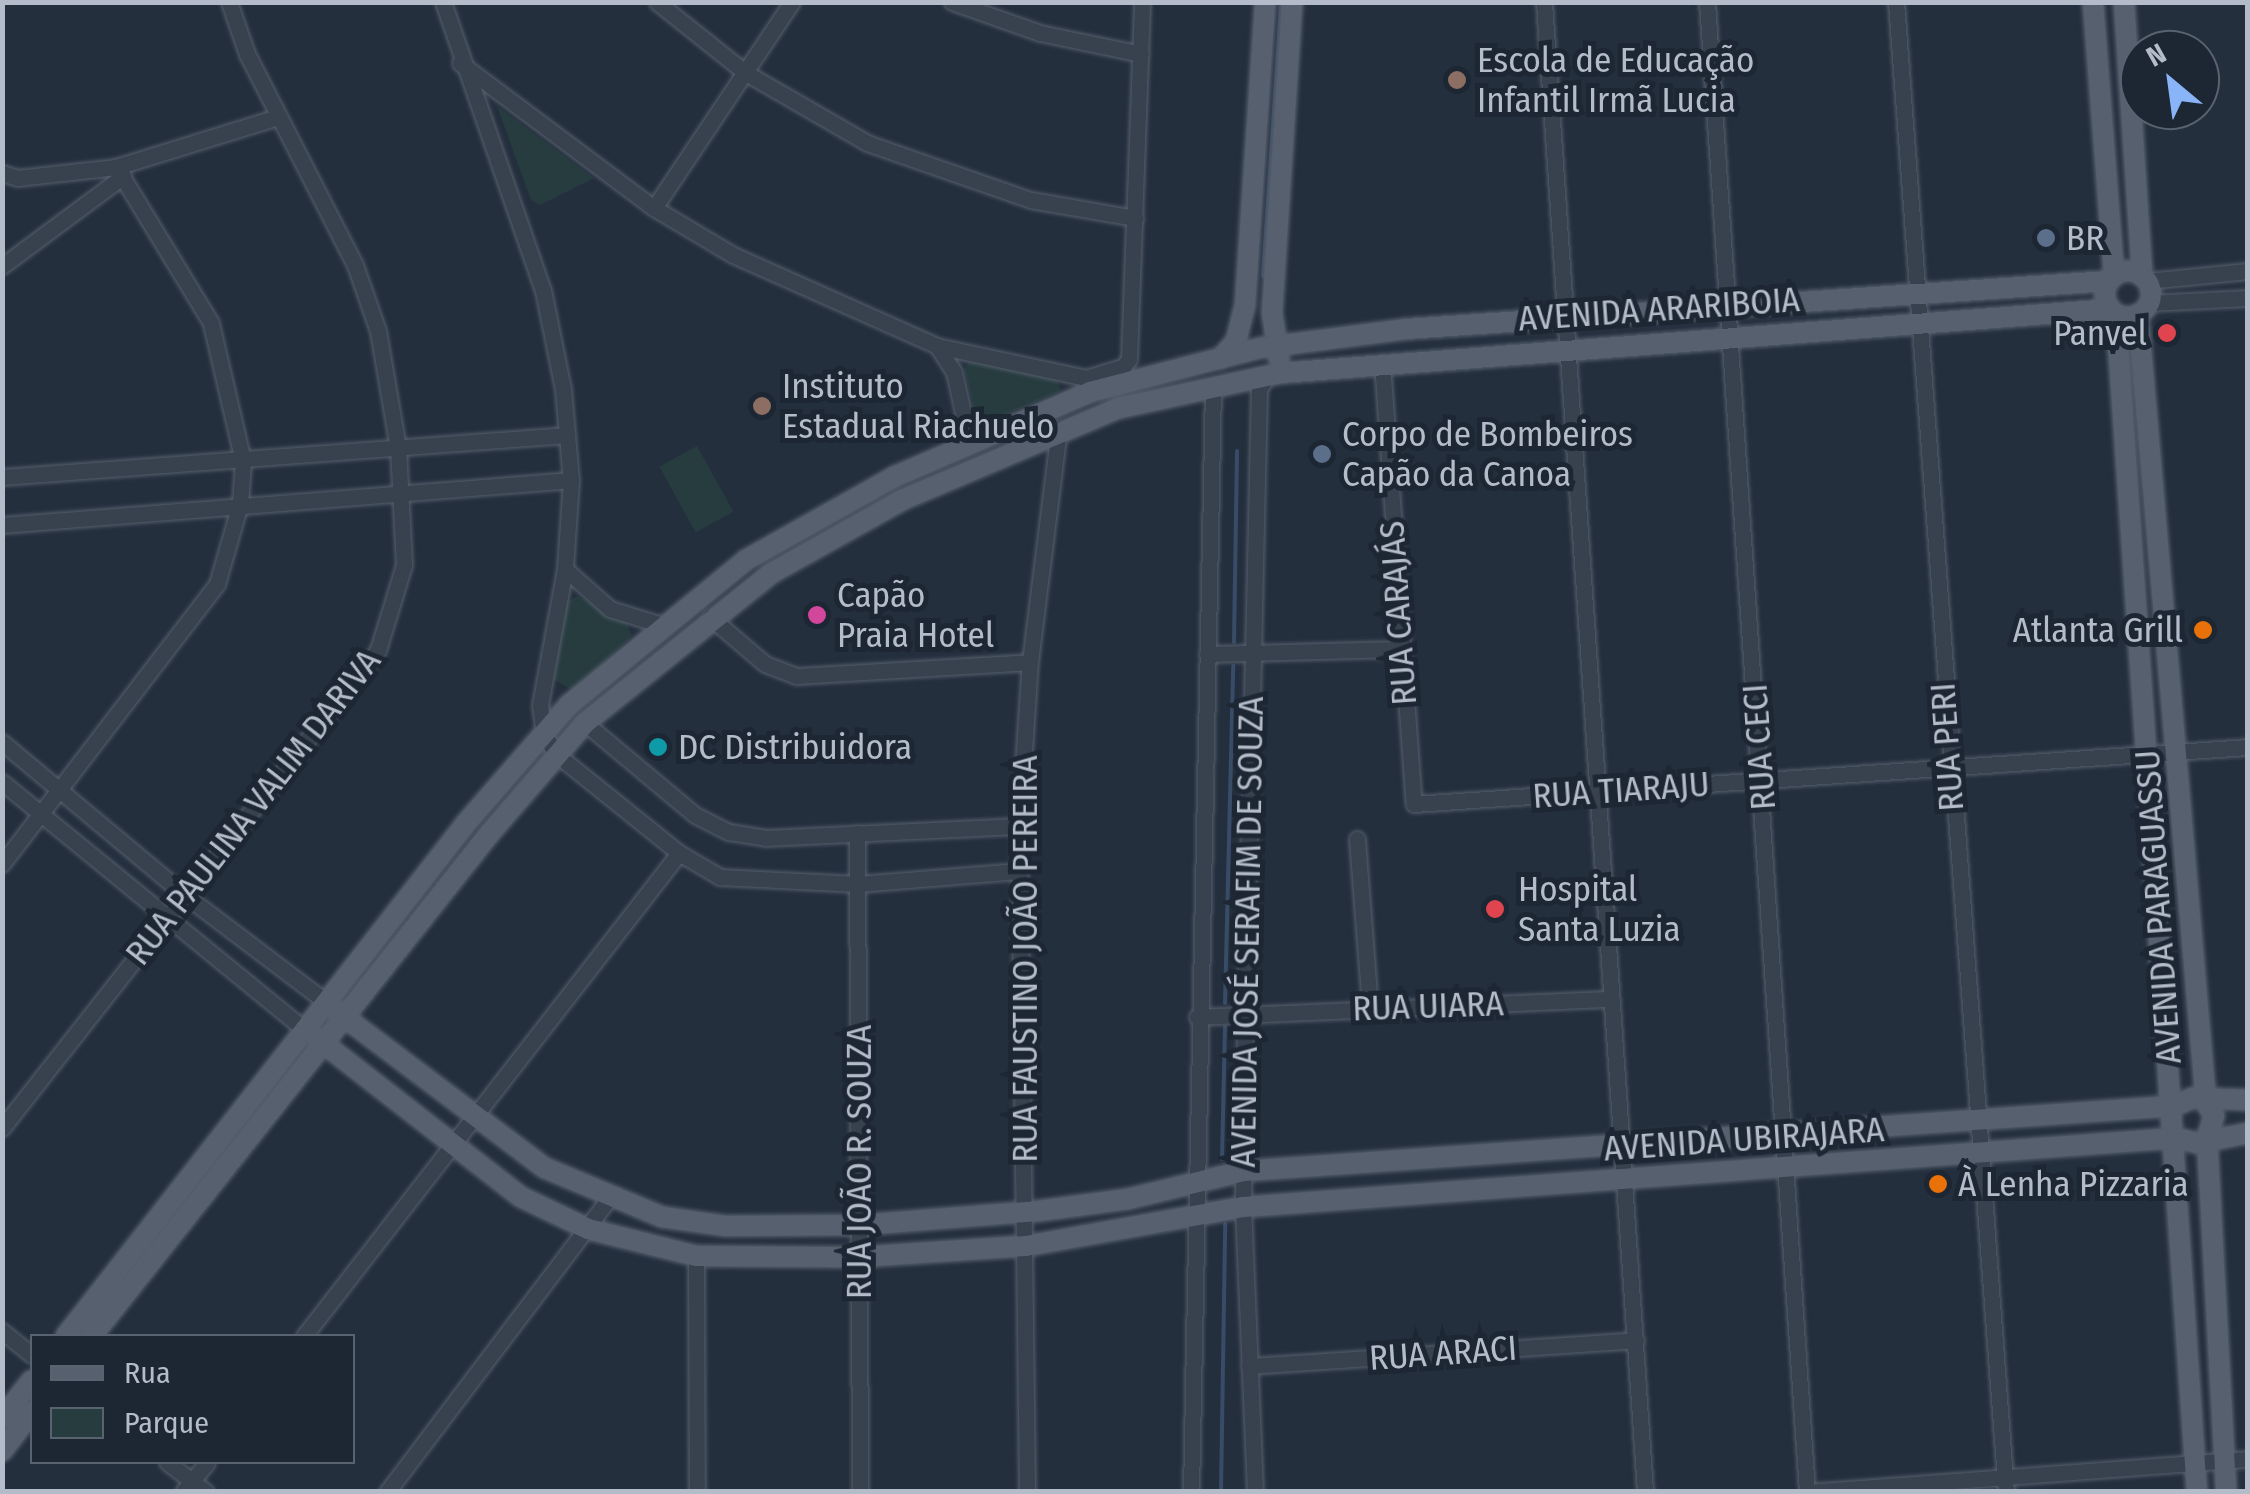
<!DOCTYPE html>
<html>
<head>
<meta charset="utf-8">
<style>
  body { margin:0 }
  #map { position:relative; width:2250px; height:1494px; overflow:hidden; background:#242f3e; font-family:"Fira Sans Condensed",sans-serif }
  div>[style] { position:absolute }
  .green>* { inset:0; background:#263c3f; transform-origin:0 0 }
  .stream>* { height:4px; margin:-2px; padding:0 2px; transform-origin:2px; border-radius:2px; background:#394c67 }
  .roads { filter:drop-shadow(0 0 2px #565f6c) drop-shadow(0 0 2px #565f6c) }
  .minor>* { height:15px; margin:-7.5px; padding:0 7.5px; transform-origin:7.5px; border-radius:7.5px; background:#38414e }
  .major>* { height:20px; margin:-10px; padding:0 10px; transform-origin:10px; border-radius:10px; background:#56606e }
  .major>.ring { margin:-10px; padding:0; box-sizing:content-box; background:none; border:20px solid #56606e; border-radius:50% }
  .dots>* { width:28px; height:28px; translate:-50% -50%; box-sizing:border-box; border:5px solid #1d2633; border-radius:50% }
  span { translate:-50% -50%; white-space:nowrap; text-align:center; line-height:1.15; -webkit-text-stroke:10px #1d2633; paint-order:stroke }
  .poi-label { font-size:35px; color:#b4bcc9 }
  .left { translate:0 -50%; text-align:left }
  .right { translate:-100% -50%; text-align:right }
  .street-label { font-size:35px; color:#b4bcc9 }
  .frame { position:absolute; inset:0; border:5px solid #b4bcc9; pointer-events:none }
  .legend { position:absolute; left:30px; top:1334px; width:325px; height:130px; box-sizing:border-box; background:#1d2633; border:2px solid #59626f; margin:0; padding:12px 18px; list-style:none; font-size:30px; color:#b4bcc9 }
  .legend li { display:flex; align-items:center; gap:20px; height:50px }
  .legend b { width:50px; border:2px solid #59626f }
  .north { position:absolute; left:2120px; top:30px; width:100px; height:100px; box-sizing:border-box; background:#1d2633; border:2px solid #59626f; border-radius:50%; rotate:331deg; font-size:28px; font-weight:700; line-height:40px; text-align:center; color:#b4bcc9 }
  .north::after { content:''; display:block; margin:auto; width:35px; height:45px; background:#8ab4f8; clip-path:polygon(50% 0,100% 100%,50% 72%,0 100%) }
</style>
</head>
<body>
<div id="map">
  <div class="green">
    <i style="clip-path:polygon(497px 106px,594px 178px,540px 205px,531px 200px)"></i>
    <i style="clip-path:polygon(970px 361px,1056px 378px,1061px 391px,978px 426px,964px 368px)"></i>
    <i style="left:697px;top:446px;width:75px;height:43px;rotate:61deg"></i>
    <i style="clip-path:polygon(578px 596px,626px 621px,632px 636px,574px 691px,553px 679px,566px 602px)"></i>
  </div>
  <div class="stream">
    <i style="left:1263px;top:276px;width:275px;rotate:-86.2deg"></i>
    <i style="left:1234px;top:642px;width:191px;rotate:-89.1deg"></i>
    <i style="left:1225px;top:1003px;width:337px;rotate:-88.6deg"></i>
    <i style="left:1222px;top:1159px;width:132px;rotate:-88.7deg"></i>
    <i style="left:1221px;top:1492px;width:268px;rotate:-89.1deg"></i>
  </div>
  <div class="roads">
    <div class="minor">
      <i style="left:443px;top:2px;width:305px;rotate:70.9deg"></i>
      <i style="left:543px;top:290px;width:101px;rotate:78.6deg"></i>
      <i style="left:563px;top:389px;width:91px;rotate:85deg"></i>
      <i style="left:571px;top:480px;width:89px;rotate:93.9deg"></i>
      <i style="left:565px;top:569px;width:138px;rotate:100.4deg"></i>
      <i style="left:540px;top:705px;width:29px;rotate:82deg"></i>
      <i style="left:544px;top:734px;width:23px;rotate:59deg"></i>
      <i style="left:556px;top:754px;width:158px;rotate:38.8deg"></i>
      <i style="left:679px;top:853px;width:48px;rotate:30.3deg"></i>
      <i style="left:720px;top:877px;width:138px;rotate:2.9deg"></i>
      <i style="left:858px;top:884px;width:161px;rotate:-4.6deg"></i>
      <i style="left:657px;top:2px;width:114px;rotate:38.6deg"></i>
      <i style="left:746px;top:73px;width:140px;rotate:30deg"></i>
      <i style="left:867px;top:143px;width:174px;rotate:19.2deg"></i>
      <i style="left:1031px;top:200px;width:106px;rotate:9.8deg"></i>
      <i style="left:952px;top:2px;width:93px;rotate:19.4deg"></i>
      <i style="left:1040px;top:33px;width:103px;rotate:11.7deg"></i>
      <i style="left:1544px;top:2px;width:1493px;rotate:86.12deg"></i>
      <i style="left:1707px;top:2px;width:1493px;rotate:86.16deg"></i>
      <i style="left:1896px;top:2px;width:1494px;rotate:85.78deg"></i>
      <i style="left:460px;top:63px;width:242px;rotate:36.8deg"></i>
      <i style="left:654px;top:208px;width:92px;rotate:30.7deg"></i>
      <i style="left:733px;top:255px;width:223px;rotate:24deg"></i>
      <i style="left:937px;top:346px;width:152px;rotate:12.1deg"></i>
      <i style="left:1086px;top:378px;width:15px;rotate:74deg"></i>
      <i style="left:2px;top:173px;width:16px;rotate:18deg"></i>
      <i style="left:17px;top:178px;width:100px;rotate:-6.3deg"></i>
      <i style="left:116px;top:167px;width:170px;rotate:-17.2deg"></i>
      <i style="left:654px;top:208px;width:248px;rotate:-56.2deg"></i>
      <i style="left:2px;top:266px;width:151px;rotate:-36.6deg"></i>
      <i style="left:2147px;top:281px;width:101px;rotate:-5.7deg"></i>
      <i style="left:2149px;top:303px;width:99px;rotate:-2.9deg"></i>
      <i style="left:937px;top:346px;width:31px;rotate:57deg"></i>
      <i style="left:954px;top:372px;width:74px;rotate:77.5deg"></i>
      <i style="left:1382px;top:362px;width:443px;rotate:85.9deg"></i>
      <i style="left:1414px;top:804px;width:836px;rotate:-3.91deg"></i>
      <i style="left:1086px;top:378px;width:39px;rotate:-17deg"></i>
      <i style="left:1123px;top:367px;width:10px;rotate:-53deg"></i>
      <i style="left:1129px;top:359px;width:357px;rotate:-87.9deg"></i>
      <i style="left:2px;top:477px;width:567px;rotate:-4.25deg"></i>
      <i style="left:2px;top:525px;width:571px;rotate:-4.52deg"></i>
      <i style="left:565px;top:569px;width:60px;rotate:41.6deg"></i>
      <i style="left:610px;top:609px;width:54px;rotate:17.1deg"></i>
      <i style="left:710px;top:617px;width:72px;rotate:40.5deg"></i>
      <i style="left:765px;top:664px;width:33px;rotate:21deg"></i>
      <i style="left:796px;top:676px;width:234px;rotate:-3.4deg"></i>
      <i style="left:1207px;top:654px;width:192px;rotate:-1.5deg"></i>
      <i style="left:585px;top:723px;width:143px;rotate:39.9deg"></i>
      <i style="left:695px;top:815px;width:38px;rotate:27deg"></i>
      <i style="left:729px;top:832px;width:36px;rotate:9deg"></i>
      <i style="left:765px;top:838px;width:254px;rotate:-2.7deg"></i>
      <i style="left:2px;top:742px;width:240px;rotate:39.9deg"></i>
      <i style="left:186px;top:896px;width:176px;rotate:37.1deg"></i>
      <i style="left:2px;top:782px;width:390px;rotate:39.3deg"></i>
      <i style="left:857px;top:833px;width:659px;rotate:89.74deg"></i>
      <i style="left:1357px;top:839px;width:169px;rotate:85.6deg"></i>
      <i style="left:2px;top:864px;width:353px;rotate:-52.5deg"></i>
      <i style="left:217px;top:584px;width:83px;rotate:-74deg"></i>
      <i style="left:240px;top:504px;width:43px;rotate:-86deg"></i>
      <i style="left:243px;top:461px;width:142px;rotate:-103.1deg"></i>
      <i style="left:211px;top:323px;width:183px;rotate:-121.3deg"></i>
      <i style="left:1197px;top:1017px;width:414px;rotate:-2.5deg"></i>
      <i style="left:2px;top:1128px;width:608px;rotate:-51.81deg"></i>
      <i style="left:378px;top:650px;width:89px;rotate:-73deg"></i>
      <i style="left:404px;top:565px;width:117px;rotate:-92.9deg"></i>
      <i style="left:398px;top:448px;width:119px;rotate:-99.7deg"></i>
      <i style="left:378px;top:331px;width:70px;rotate:-109.2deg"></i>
      <i style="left:355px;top:265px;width:237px;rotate:-117.1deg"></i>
      <i style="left:247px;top:54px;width:55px;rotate:-109.1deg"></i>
      <i style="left:696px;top:1256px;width:236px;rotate:89.8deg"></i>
      <i style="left:2px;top:1331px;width:38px;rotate:39deg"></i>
      <i style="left:304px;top:1336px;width:611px;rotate:-52.17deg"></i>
      <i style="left:1249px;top:1366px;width:388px;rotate:-3.8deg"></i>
      <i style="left:167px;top:1462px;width:49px;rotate:37.6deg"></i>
      <i style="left:183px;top:1492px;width:38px;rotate:-51deg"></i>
      <i style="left:387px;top:1492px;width:366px;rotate:-52.9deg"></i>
      <i style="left:1027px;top:1492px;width:666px;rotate:-90.69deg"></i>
      <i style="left:1019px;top:826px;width:164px;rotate:-86.2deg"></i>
      <i style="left:1030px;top:662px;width:235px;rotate:-82.9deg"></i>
      <i style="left:1191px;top:1492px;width:1107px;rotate:-88.86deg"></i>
      <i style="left:1255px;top:1492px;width:285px;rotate:-92.4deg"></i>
      <i style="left:1243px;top:1207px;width:193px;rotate:-89.4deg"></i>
      <i style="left:1245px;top:1014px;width:625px;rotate:-88.72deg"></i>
      <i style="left:1259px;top:389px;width:15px;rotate:-58deg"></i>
      <i style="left:1808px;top:1492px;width:441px;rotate:-4.3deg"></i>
    </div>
    <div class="major">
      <i style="left:2093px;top:2px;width:275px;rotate:85.6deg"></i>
      <i style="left:2124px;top:2px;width:275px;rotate:86.2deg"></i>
      <i class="ring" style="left:2105px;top:271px;width:26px;height:26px"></i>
      <i style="left:2116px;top:314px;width:1181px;rotate:86.07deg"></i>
      <i style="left:2138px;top:314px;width:792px;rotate:85.07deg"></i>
      <i style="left:2206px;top:1103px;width:15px;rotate:58deg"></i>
      <i style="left:2214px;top:1116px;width:22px;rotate:108deg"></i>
      <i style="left:2207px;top:1137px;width:356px;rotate:86.9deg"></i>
      <i style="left:1279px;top:358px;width:46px;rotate:-98.8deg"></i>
      <i style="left:1272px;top:313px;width:312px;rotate:-86.3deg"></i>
      <i style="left:1220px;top:359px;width:24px;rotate:-48deg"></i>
      <i style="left:1236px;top:341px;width:36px;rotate:-76deg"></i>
      <i style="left:1245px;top:306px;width:305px;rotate:-86.2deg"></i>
      <i style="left:335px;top:1010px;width:263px;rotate:37deg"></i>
      <i style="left:545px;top:1168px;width:127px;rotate:22.7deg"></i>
      <i style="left:662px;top:1217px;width:65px;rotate:8deg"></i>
      <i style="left:726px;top:1226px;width:135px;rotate:-0.4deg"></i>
      <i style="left:861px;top:1225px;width:178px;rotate:-4.5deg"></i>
      <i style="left:1038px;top:1211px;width:91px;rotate:-7.6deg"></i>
      <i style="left:1128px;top:1199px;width:119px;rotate:-13.6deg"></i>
      <i style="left:1244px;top:1171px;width:932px;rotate:-4deg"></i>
      <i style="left:2174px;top:1106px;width:21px;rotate:-23deg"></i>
      <i style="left:2193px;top:1098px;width:55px;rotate:2.1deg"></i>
      <i style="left:314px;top:1036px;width:262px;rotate:37.9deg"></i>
      <i style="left:521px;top:1197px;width:74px;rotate:25.5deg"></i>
      <i style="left:588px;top:1229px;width:111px;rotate:14deg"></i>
      <i style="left:696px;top:1256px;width:163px;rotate:0.4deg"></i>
      <i style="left:859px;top:1257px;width:167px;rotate:-3.8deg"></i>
      <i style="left:1026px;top:1246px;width:220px;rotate:-10.2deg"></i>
      <i style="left:1243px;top:1207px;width:936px;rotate:-4.23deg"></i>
      <i style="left:2176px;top:1138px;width:23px;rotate:13deg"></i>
      <i style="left:2198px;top:1143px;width:51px;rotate:-11.3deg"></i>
      <i style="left:66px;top:1336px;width:653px;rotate:-52.03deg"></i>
      <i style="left:468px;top:821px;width:154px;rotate:-49deg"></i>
      <i style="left:569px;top:705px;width:229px;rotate:-39.3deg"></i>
      <i style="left:746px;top:560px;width:170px;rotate:-29.3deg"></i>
      <i style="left:894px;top:477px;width:214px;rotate:-23.4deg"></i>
      <i style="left:1090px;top:392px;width:176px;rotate:-14.5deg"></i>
      <i style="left:1260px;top:348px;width:147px;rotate:-7.4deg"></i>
      <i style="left:1406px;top:329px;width:705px;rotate:-3.91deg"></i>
      <i style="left:92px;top:1336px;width:641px;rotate:-51.65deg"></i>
      <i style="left:490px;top:833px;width:145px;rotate:-49.2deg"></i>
      <i style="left:585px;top:723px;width:238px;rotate:-38.8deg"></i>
      <i style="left:770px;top:574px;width:151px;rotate:-29.3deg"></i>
      <i style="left:902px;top:500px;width:236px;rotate:-23deg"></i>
      <i style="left:1119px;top:408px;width:166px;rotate:-12.2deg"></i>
      <i style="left:1281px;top:373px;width:832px;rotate:-4.41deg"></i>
      <i style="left:2px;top:1418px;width:48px;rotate:-51.7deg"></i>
      <i style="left:2px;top:1451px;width:49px;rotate:-52.4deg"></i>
    </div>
  </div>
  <div class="dots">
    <i style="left:1457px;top:80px;background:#8d6e63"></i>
    <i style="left:2046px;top:238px;background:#5c6f8a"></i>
    <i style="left:2167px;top:333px;background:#e0444e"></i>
    <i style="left:762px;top:406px;background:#8d6e63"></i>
    <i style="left:1322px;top:454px;background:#5c6f8a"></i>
    <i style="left:817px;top:615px;background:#d1479c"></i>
    <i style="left:2203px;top:630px;background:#e8710a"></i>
    <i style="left:658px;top:747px;background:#0f9aa8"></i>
    <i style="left:1495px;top:909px;background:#e0444e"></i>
    <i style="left:1938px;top:1184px;background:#e8710a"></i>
  </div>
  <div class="poi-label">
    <span class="left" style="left:1477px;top:80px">Escola de Educação<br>Infantil Irmã Lucia</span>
    <span class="left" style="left:2066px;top:238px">BR</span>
    <span class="right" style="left:2147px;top:333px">Panvel</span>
    <span class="left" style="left:782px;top:406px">Instituto<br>Estadual Riachuelo</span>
    <span class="left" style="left:1342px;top:454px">Corpo de Bombeiros<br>Capão da Canoa</span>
    <span class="left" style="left:837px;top:615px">Capão<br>Praia Hotel</span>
    <span class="right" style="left:2183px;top:630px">Atlanta Grill</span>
    <span class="left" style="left:678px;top:747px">DC Distribuidora</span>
    <span class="left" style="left:1518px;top:909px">Hospital<br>Santa Luzia</span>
    <span class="left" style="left:1958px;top:1184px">À Lenha Pizzaria</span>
  </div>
  <div class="street-label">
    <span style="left:1659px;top:309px;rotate:-4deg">AVENIDA ARARIBOIA</span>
    <span style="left:1398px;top:613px;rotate:-94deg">RUA CARAJÁS</span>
    <span style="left:1759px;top:747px;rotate:-94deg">RUA CECI</span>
    <span style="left:1947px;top:747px;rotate:-94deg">RUA PERI</span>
    <span style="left:1621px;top:790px;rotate:-4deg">RUA TIARAJU</span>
    <span style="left:253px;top:807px;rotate:-52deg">RUA PAULINA VALIM DARIVA</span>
    <span style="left:2158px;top:907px;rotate:-94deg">AVENIDA PARAGUASSU</span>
    <span style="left:1247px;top:932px;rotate:-89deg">AVENIDA JOSÉ SERAFIM DE SOUZA</span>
    <span style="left:1025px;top:959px;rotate:-90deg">RUA FAUSTINO JOÃO PEREIRA</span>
    <span style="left:1428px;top:1006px;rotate:-2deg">RUA UIARA</span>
    <span style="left:1744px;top:1139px;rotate:-4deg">AVENIDA UBIRAJARA</span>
    <span style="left:859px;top:1162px;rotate:-90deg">RUA JOÃO R. SOUZA</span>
    <span style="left:1443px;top:1353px;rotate:-4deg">RUA ARACI</span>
  </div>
  <div class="frame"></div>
  <ul class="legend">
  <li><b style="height:12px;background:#56606e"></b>Rua</li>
  <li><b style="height:28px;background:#263c3f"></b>Parque</li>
  </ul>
  <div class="north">N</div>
</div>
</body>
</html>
